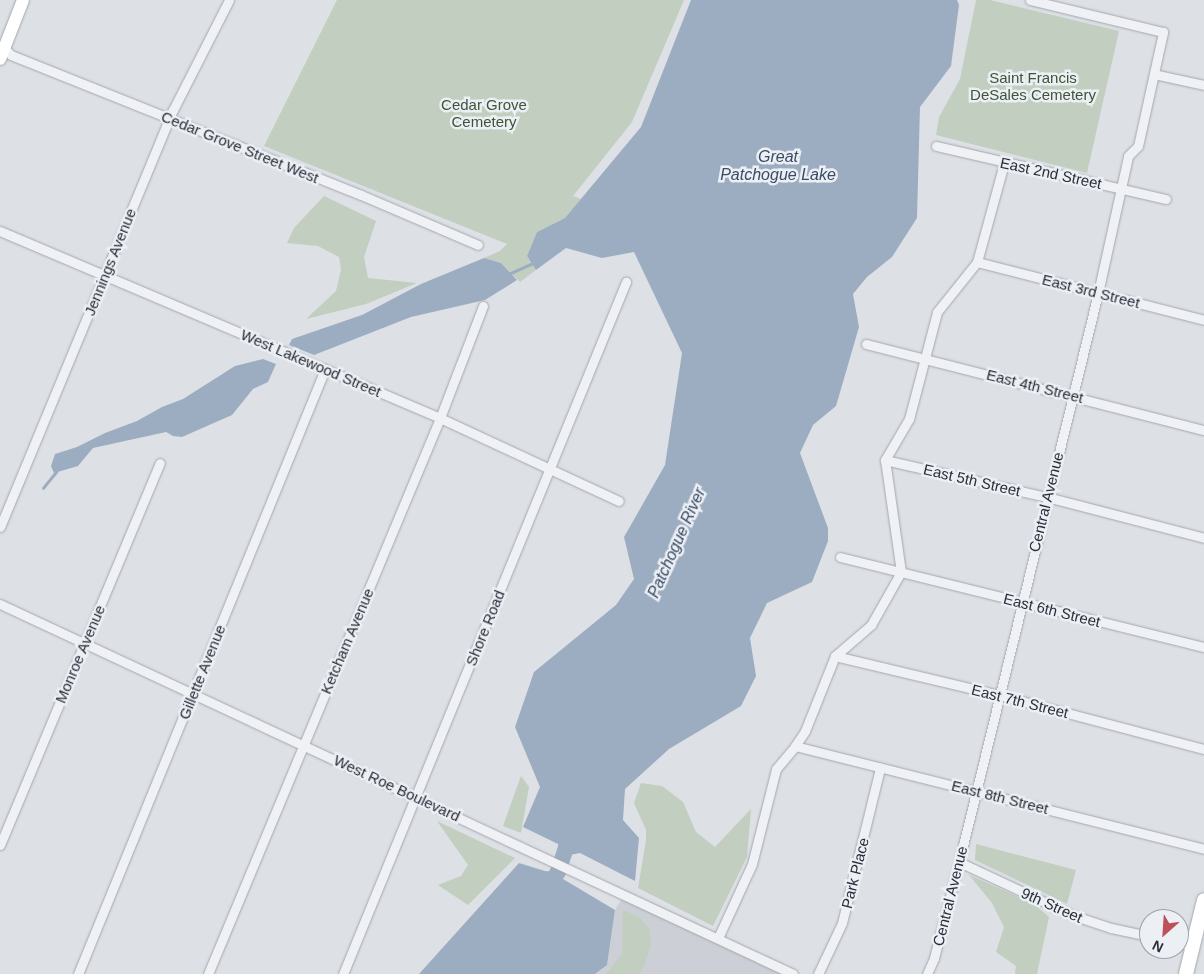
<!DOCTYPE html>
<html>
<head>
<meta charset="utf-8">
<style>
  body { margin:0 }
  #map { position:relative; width:1204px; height:974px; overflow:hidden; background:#dde0e5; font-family:Helvetica,sans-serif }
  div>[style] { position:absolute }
  .built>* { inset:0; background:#cccfd6 }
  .green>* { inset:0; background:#c2cebf }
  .water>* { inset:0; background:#9cadc1 }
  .stream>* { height:2.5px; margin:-1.25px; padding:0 1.25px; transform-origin:1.25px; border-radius:1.25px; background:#9cadc1 }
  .river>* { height:16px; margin:-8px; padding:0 8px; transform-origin:8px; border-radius:8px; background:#9cadc1 }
  .roads { filter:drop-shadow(0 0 1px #a3a7ae) drop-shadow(0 0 1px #a3a7ae) }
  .street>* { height:9px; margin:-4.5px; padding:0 4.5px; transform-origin:4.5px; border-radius:4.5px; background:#eff1f4 }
  .secondary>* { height:12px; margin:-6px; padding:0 6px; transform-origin:6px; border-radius:6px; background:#fff }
  .primary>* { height:14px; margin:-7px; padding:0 7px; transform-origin:7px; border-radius:7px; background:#fff }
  span { translate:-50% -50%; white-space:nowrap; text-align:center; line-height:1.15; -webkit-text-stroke:5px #eceff3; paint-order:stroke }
  .park-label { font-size:15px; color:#3c5438 }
  .street-label { font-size:15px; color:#282e3a }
  .water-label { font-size:16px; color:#384c68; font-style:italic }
  .north { position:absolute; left:1139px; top:909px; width:50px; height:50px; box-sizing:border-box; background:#eceff3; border:1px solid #9ea2a9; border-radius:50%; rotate:206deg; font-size:14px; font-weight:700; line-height:20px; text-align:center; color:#282e3a }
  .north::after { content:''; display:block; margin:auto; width:18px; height:22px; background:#bd505c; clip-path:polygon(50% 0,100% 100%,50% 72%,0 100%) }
</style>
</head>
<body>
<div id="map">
  <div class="built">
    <i style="clip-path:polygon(624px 895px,793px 974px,595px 974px,607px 965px,615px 910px)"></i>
  </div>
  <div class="green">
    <i style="clip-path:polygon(337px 0,684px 0,632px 122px,573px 196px,581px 199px,565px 218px,537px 232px,527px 256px,536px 270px,520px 282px,501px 263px,484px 258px,500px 251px,507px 244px,264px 146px)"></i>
    <i style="clip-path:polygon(976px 0,990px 0,1119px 31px,1087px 173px,936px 135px,939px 117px,960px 79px)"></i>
    <i style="clip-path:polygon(324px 196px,376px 221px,364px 257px,368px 278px,417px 283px,366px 304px,306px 319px,336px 291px,341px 270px,339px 257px,318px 246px,287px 243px,294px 228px)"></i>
    <i style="clip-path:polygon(521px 776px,529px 787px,521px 833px,503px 826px)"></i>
    <i style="clip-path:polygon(641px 783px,662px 786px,683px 802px,696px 832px,715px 847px,751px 809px,747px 857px,713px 926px,638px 888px,646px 840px,646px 830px,634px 803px)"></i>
    <i style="clip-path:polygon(437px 821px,515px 858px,468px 905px,438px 885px,461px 876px,468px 865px)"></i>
    <i style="clip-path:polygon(976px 844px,1076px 870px,1067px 904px,975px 860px)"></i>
    <i style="clip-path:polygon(969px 875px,1034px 904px,1049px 917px,1037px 974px,1015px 974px,1016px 966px,996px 952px,1004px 927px,992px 903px)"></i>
    <i style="clip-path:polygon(623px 910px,639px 917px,649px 928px,651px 944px,645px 964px,639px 974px,606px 974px,622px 954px)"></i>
  </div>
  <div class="water">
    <i style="clip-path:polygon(691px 0,957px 0,959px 5px,951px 66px,920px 107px,917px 218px,892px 257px,867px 277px,853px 294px,859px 327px,836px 406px,813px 425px,800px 453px,828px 528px,828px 541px,812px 582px,767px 603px,750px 638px,756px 676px,741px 706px,669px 749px,625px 789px,623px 820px,639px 838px,635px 881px,580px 853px,564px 856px,558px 844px,523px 827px,540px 787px,515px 727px,534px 672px,616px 605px,634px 579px,624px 537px,665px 465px,682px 353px,634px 252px,602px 258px,566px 248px,536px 270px,527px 256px,537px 232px,565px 218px,641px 127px)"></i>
    <i style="clip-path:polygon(484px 258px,501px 263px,517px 280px,485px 300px,411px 317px,314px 355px,289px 345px,292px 339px,362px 315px,421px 284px)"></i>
    <i style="clip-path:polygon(263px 359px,276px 364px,268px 382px,253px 389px,232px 415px,182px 437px,173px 436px,166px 432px,93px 448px,78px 466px,54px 473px,51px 466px,55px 454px,77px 447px,105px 433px,137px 421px,162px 407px,183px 399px,235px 366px)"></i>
    <i style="clip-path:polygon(519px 863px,545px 871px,558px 872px,563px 879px,615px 910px,607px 965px,595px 974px,419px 974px)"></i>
  </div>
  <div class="stream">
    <i style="left:509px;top:274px;width:26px;rotate:-25deg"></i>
    <i style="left:43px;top:488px;width:21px;rotate:-51deg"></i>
  </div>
  <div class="river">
    <i style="left:547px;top:890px;width:21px;rotate:-59deg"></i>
    <i style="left:558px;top:872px;width:39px;rotate:-72deg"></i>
  </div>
  <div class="roads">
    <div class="street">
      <i style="left:2px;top:46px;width:13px;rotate:45deg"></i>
      <i style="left:11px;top:55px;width:377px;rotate:21.8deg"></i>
      <i style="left:361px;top:195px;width:127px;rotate:23.1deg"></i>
      <i style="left:1154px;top:74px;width:51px;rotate:12.4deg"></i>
      <i style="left:936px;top:146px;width:236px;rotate:13deg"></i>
      <i style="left:0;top:231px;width:478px;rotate:23deg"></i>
      <i style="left:440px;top:418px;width:197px;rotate:24.9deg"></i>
      <i style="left:977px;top:262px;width:234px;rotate:14.3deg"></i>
      <i style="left:866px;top:344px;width:349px;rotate:14.3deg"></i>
      <i style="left:885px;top:460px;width:166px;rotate:12.9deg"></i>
      <i style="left:1047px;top:497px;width:162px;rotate:14.6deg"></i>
      <i style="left:0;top:527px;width:451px;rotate:-67.5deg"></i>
      <i style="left:173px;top:110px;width:123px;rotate:-63deg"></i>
      <i style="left:840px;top:557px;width:375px;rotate:13.9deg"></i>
      <i style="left:0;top:604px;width:875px;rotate:25.01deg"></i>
      <i style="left:835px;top:656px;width:169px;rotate:13.4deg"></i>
      <i style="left:999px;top:695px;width:212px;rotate:14.8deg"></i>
      <i style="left:795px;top:746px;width:422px;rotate:14.1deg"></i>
      <i style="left:0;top:845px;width:414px;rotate:-67.3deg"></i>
      <i style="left:959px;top:862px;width:125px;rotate:25.1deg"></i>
      <i style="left:1072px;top:915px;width:41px;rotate:18.4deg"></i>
      <i style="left:1111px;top:928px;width:39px;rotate:12deg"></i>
      <i style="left:718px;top:938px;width:81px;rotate:-65.3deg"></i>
      <i style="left:752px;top:864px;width:98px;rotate:-75.8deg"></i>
      <i style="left:776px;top:769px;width:30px;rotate:-50deg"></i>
      <i style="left:795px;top:746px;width:18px;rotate:-56deg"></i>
      <i style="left:805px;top:731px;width:81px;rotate:-68.2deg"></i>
      <i style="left:835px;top:656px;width:48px;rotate:-40.7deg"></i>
      <i style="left:871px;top:625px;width:61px;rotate:-60.5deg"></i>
      <i style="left:901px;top:572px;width:113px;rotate:-98.1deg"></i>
      <i style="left:885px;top:460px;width:48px;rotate:-59.7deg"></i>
      <i style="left:909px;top:419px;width:111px;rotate:-75.3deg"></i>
      <i style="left:937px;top:312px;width:64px;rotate:-51.3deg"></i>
      <i style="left:977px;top:262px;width:103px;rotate:-74.7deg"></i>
      <i style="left:1179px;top:943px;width:14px;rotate:12deg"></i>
      <i style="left:78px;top:974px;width:653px;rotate:-67.79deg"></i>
      <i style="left:208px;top:974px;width:602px;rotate:-67.35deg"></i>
      <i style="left:440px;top:418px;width:120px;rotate:-69deg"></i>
      <i style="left:343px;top:974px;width:748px;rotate:-67.76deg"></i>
      <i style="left:818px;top:974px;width:56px;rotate:-64.8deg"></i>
      <i style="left:842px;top:923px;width:160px;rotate:-76.2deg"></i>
      <i style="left:927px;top:974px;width:17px;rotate:-66deg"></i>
      <i style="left:934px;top:958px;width:99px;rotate:-75.4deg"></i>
      <i style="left:959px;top:862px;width:586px;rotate:-76.27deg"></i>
      <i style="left:1098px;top:293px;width:140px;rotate:-77.6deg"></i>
      <i style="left:1128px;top:156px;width:14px;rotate:-45deg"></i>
      <i style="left:1138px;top:146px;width:117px;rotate:-77.6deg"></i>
      <i style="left:1163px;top:32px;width:137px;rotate:-166.5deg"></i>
    </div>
    <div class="secondary">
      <i style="left:0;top:59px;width:63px;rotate:-68.7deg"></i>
    </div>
    <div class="primary">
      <i style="left:1186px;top:974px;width:76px;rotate:-76.3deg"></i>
    </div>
  </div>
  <div class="park-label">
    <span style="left:1033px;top:86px">Saint Francis<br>DeSales Cemetery</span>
    <span style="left:484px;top:113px">Cedar Grove<br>Cemetery</span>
  </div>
  <div class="street-label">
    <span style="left:240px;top:147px;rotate:22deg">Cedar Grove Street West</span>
    <span style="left:1051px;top:173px;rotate:12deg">East 2nd Street</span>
    <span style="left:110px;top:262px;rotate:-68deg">Jennings Avenue</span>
    <span style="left:1091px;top:291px;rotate:14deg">East 3rd Street</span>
    <span style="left:311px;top:363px;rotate:23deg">West Lakewood Street</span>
    <span style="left:1035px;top:386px;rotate:14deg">East 4th Street</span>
    <span style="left:972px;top:480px;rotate:13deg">East 5th Street</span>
    <span style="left:1046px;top:502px;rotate:-76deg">Central Avenue</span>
    <span style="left:1052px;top:610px;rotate:14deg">East 6th Street</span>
    <span style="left:485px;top:628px;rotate:-68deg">Shore Road</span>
    <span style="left:347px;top:641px;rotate:-67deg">Ketcham Avenue</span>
    <span style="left:80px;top:654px;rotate:-67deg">Monroe Avenue</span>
    <span style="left:202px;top:672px;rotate:-68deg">Gillette Avenue</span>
    <span style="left:1020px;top:701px;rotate:14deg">East 7th Street</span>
    <span style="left:397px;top:788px;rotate:25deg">West Roe Boulevard</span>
    <span style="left:1000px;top:797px;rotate:14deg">East 8th Street</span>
    <span style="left:855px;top:873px;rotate:-76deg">Park Place</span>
    <span style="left:950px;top:896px;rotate:-76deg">Central Avenue</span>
    <span style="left:1052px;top:905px;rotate:24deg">9th Street</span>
  </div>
  <div class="water-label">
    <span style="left:778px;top:166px">Great<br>Patchogue Lake</span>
    <span style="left:677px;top:543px;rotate:-66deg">Patchogue River</span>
  </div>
  <div class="north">N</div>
</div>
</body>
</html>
